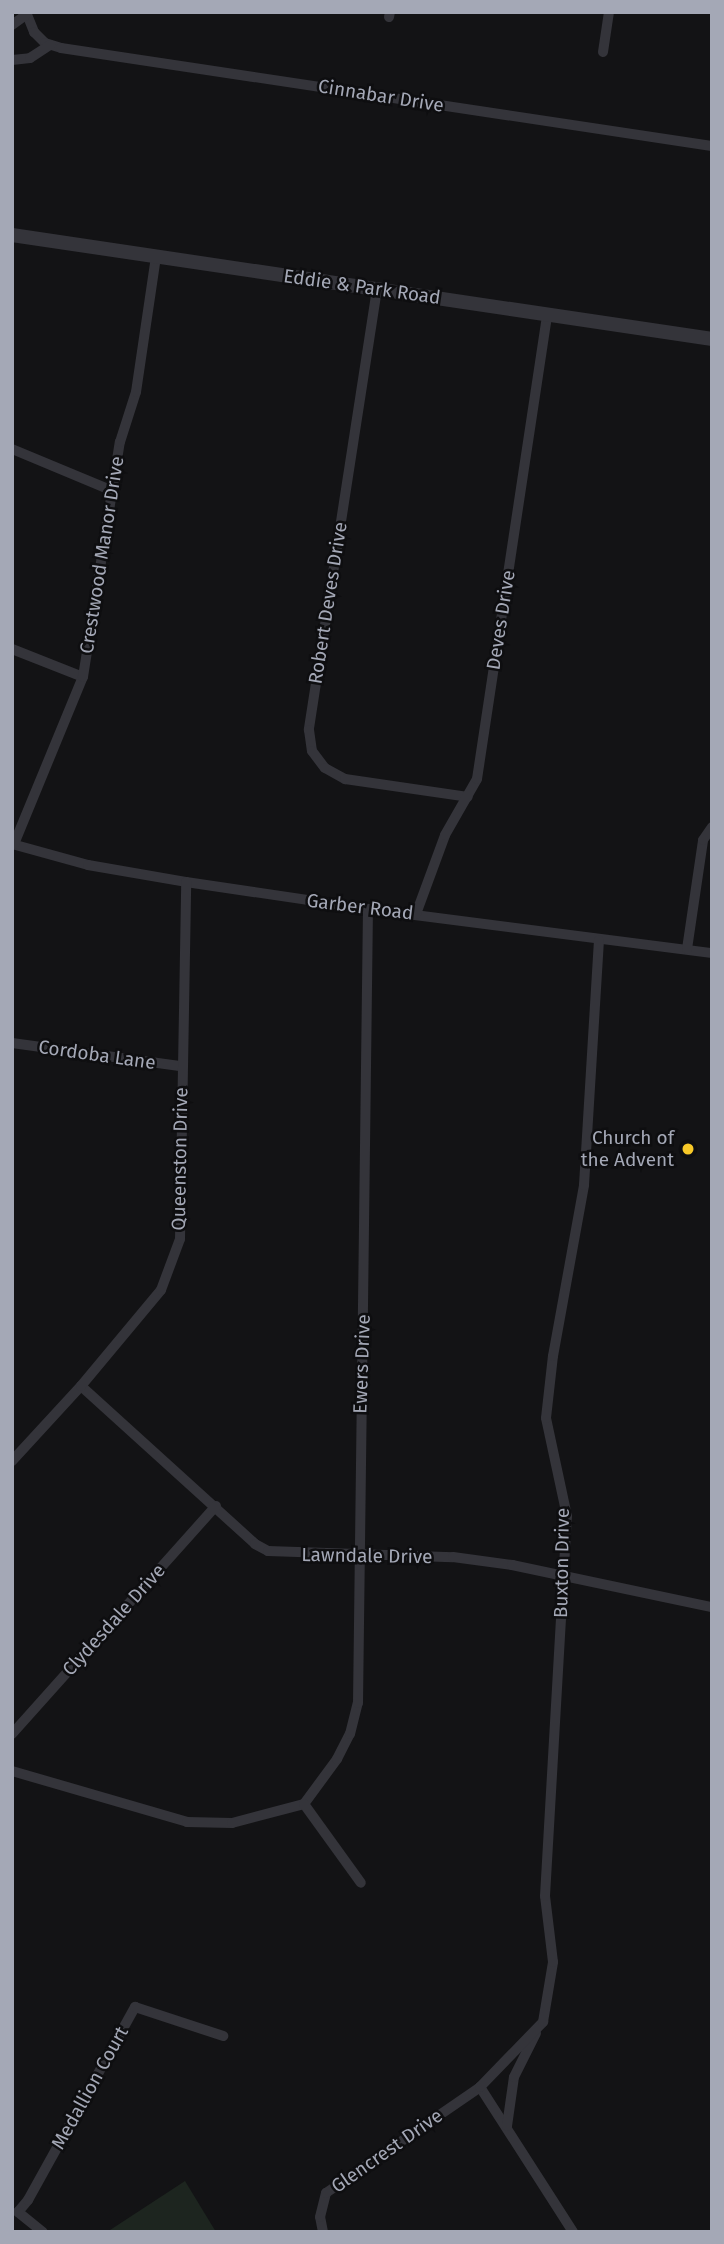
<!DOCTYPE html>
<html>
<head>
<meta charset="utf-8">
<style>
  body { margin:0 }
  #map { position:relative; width:724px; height:2244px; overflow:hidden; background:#131315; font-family:"Fira Sans",sans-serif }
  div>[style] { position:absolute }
  .green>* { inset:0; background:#1d251f }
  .minor>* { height:10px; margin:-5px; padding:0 5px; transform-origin:5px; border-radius:5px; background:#34343a }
  .tertiary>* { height:14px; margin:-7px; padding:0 7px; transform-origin:7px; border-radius:7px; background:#34343a }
  .dots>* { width:19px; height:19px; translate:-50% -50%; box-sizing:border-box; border:4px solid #0e0e10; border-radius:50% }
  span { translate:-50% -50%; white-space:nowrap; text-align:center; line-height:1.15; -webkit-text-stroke:5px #0e0e10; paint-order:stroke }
  .street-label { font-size:19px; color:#a4a8b6 }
  .poi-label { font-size:19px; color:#a4a8b6 }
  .right { translate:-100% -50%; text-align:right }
  .frame { position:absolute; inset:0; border:14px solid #a4a8b6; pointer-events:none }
</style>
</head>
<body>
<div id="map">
  <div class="green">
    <i style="clip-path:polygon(185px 2181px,216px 2232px,107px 2232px)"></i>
  </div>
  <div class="minor">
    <i style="left:26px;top:12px;width:22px;rotate:68deg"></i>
    <i style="left:34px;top:32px;width:16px;rotate:45deg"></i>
    <i style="left:45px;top:43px;width:17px;rotate:17deg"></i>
    <i style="left:61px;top:48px;width:658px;rotate:8.56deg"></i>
    <i style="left:389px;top:17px;width:5px;rotate:-79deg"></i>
    <i style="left:12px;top:25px;width:17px;rotate:-36deg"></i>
    <i style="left:603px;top:52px;width:40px;rotate:-81.5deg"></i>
    <i style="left:12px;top:60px;width:18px;rotate:-6deg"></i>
    <i style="left:30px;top:58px;width:24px;rotate:-33deg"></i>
    <i style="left:377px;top:289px;width:446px;rotate:98.8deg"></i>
    <i style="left:309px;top:730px;width:21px;rotate:82deg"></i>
    <i style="left:312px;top:751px;width:21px;rotate:53deg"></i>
    <i style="left:325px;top:768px;width:23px;rotate:29deg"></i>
    <i style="left:345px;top:779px;width:124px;rotate:8.3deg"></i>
    <i style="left:12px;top:449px;width:109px;rotate:22.6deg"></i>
    <i style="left:12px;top:649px;width:76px;rotate:21.5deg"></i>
    <i style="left:12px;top:844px;width:79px;rotate:15.4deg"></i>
    <i style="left:88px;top:865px;width:99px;rotate:9.8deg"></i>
    <i style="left:186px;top:882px;width:184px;rotate:8.4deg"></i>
    <i style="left:368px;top:909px;width:347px;rotate:7.3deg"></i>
    <i style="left:14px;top:844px;width:181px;rotate:-67.6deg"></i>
    <i style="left:83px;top:677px;width:238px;rotate:-81.1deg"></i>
    <i style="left:120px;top:442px;width:52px;rotate:-72.3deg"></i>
    <i style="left:136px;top:392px;width:137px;rotate:-81.6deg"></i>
    <i style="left:416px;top:914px;width:84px;rotate:-69.8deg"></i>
    <i style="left:445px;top:835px;width:64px;rotate:-60.3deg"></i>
    <i style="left:477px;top:779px;width:470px;rotate:-81.4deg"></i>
    <i style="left:687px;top:949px;width:110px;rotate:-81.6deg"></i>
    <i style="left:703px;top:840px;width:16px;rotate:-55deg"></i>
    <i style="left:12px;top:1043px;width:171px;rotate:7.8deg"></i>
    <i style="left:81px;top:1386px;width:235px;rotate:42.2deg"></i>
    <i style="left:255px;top:1544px;width:15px;rotate:28deg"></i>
    <i style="left:268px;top:1551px;width:185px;rotate:1.9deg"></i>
    <i style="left:453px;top:1557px;width:60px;rotate:7.7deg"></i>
    <i style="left:512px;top:1565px;width:204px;rotate:11.9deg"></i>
    <i style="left:12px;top:1461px;width:102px;rotate:-47.4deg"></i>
    <i style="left:81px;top:1386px;width:125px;rotate:-50.2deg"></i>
    <i style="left:161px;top:1290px;width:54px;rotate:-69.6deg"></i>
    <i style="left:180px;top:1239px;width:357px;rotate:-89deg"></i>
    <i style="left:12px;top:1734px;width:306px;rotate:-48.2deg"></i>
    <i style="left:12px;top:1771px;width:182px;rotate:16.2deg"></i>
    <i style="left:187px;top:1822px;width:45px;rotate:1.3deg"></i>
    <i style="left:232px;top:1823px;width:74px;rotate:-14.8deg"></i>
    <i style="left:304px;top:1804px;width:56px;rotate:-53.7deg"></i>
    <i style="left:337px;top:1759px;width:28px;rotate:-63deg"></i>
    <i style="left:350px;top:1734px;width:32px;rotate:-76deg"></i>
    <i style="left:358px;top:1703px;width:794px;rotate:-89.28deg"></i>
    <i style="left:304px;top:1804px;width:97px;rotate:54.2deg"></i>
    <i style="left:480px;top:2087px;width:172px;rotate:57.3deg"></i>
    <i style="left:507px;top:2126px;width:49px;rotate:-81.9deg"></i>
    <i style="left:514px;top:2077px;width:49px;rotate:-63.4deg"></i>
    <i style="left:18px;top:2212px;width:16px;rotate:-50deg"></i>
    <i style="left:28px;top:2200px;width:221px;rotate:-61deg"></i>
    <i style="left:135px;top:2007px;width:93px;rotate:18.2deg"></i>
    <i style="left:18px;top:2212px;width:32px;rotate:39deg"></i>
    <i style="left:323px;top:2232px;width:15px;rotate:-101deg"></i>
    <i style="left:320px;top:2217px;width:25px;rotate:-76deg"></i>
    <i style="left:326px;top:2193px;width:187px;rotate:-34.5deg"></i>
    <i style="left:480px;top:2087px;width:91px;rotate:-45.9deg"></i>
    <i style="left:543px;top:2022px;width:61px;rotate:-80.5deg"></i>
    <i style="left:553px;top:1962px;width:66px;rotate:-96.9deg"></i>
    <i style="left:545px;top:1896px;width:381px;rotate:-86.7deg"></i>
    <i style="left:567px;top:1516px;width:100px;rotate:-102.1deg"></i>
    <i style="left:546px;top:1418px;width:62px;rotate:-83.6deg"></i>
    <i style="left:553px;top:1356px;width:174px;rotate:-79.7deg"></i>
    <i style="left:584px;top:1185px;width:245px;rotate:-86.5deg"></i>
  </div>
  <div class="tertiary">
    <i style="left:12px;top:235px;width:708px;rotate:8.45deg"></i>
  </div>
  <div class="dots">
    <i style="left:688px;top:1149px;background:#f7c828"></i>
  </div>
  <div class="street-label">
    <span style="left:381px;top:96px;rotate:9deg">Cinnabar Drive</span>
    <span style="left:362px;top:287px;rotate:8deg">Eddie &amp; Park Road</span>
    <span style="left:102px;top:555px;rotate:-81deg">Crestwood Manor Drive</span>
    <span style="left:328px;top:603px;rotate:-81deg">Robert Deves Drive</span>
    <span style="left:501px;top:620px;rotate:-81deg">Deves Drive</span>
    <span style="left:360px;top:907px;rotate:7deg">Garber Road</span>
    <span style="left:97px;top:1055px;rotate:8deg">Cordoba Lane</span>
    <span style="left:180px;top:1159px;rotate:-89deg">Queenston Drive</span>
    <span style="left:362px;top:1364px;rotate:-88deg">Ewers Drive</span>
    <span style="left:367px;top:1556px;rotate:1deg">Lawndale Drive</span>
    <span style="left:562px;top:1563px;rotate:-89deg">Buxton Drive</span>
    <span style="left:114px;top:1620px;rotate:-48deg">Clydesdale Drive</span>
    <span style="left:90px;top:2088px;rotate:-61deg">Medallion Court</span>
    <span style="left:387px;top:2151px;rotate:-35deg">Glencrest Drive</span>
  </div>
  <div class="poi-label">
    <span class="right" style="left:674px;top:1149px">Church of<br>the Advent</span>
  </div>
  <div class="frame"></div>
</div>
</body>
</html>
